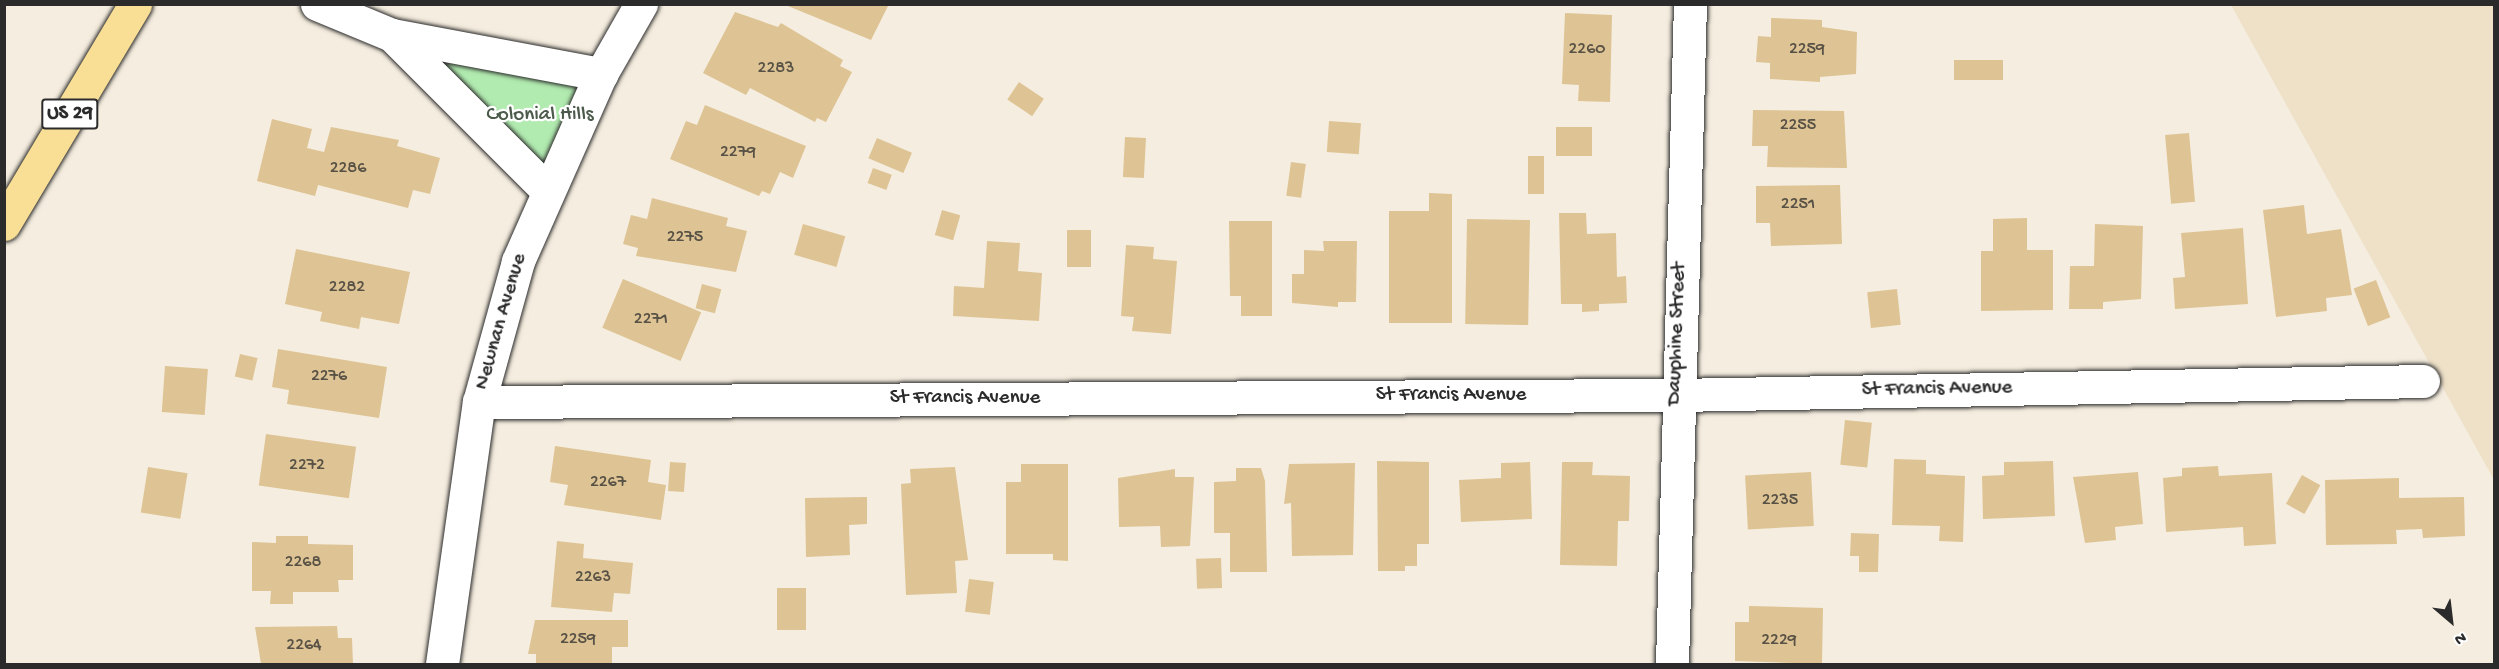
<!DOCTYPE html>
<html>
<head>
<meta charset="utf-8">
<style>
  body { margin:0 }
  #map { position:relative; width:2499px; height:669px; overflow:hidden; background:#f5eddf; font-family:"Gochi Hand",sans-serif }
  div>[style] { position:absolute }
  .built>* { inset:0; background:#eee1c8 }
  .green>* { inset:0; background:#b1ebaf }
  .building>* { inset:0; background:#dec494; transform-origin:0 0 }
  .roads { filter:drop-shadow(0 0 2px #2b2b2b) drop-shadow(0 0 2px #2b2b2b) }
  .minor>* { height:33px; margin:-16.5px; padding:0 16.5px; transform-origin:16.5px; border-radius:16.5px; background:#fff }
  .major>* { height:33px; margin:-16.5px; padding:0 16.5px; transform-origin:16.5px; border-radius:16.5px; background:#f9df96 }
  span { translate:-50% -50%; white-space:nowrap; text-align:center; line-height:1.15; -webkit-text-stroke:4.5px #fff; paint-order:stroke }
  .number-label { font-size:18px; color:#585145 }
  .number-label span { -webkit-text-stroke-width:0 }
  .shield-label span { padding:2px 4px; background:#fff; border:2px solid; border-radius:4px; -webkit-text-stroke-width:0 }
  .shield-label { font-size:20px; color:#2b2b2b; font-weight:700 }
  .park-label { font-size:21px; color:#4c5b4c }
  .street-label { font-size:21px; color:#2b2b2b }
  .frame { position:absolute; inset:0; border:6px solid #2b2b2b; pointer-events:none }
  .north { position:absolute; left:2421px; top:591px; width:60px; height:60px; -webkit-text-stroke:4px #fff; paint-order:stroke; rotate:152deg; font-size:16px; font-weight:700; line-height:24px; text-align:center; color:#2b2b2b }
  .north::after { content:''; display:block; margin:auto; width:21px; height:27px; background:#2b2b2b; clip-path:polygon(50% 0,100% 100%,50% 72%,0 100%) }
</style>
</head>
<body>
<div id="map">
  <div class="built">
    <i style="clip-path:polygon(2231px 5px,2494px 5px,2494px 480px)"></i>
  </div>
  <div class="green">
    <i style="clip-path:polygon(409px 52px,595px 88px,554px 179px)"></i>
  </div>
  <div class="building">
    <i style="clip-path:polygon(783px 4px,889px 4px,871px 40px)"></i>
    <i style="clip-path:polygon(735px 12px,778px 27px,781px 23px,843px 60px,840px 66px,852px 72px,826px 122px,817px 118px,815px 122px,750px 88px,746px 95px,703px 73px)"></i>
    <i style="clip-path:polygon(1565px 13px,1612px 15px,1610px 102px,1578px 101px,1579px 85px,1562px 84px)"></i>
    <i style="clip-path:polygon(1771px 18px,1822px 20px,1822px 27px,1857px 32px,1856px 74px,1820px 77px,1820px 82px,1770px 79px,1770px 63px,1756px 62px,1758px 36px,1771px 37px)"></i>
    <i style="left:2003px;top:60px;width:20px;height:49px;rotate:90deg"></i>
    <i style="left:1019px;top:82px;width:30px;height:21px;rotate:34deg"></i>
    <i style="clip-path:polygon(705px 105px,806px 146px,793px 178px,780px 172px,770px 194px,762px 191px,759px 196px,670px 159px,686px 121px,697px 125px)"></i>
    <i style="clip-path:polygon(1753px 110px,1844px 111px,1847px 168px,1767px 167px,1768px 146px,1752px 146px)"></i>
    <i style="clip-path:polygon(272px 119px,312px 129px,307px 148px,324px 152px,331px 127px,399px 140px,397px 146px,440px 158px,430px 194px,413px 190px,408px 208px,318px 185px,315px 196px,257px 181px)"></i>
    <i style="left:1329px;top:121px;width:32px;height:31px;rotate:4deg"></i>
    <i style="left:1556px;top:127px;width:36px;height:29px"></i>
    <i style="left:2189px;top:133px;width:69px;height:24px;rotate:85deg"></i>
    <i style="left:1125px;top:137px;width:21px;height:40px;rotate:3deg"></i>
    <i style="left:877px;top:138px;width:38px;height:22px;rotate:23deg"></i>
    <i style="left:1528px;top:156px;width:16px;height:38px"></i>
    <i style="left:1291px;top:162px;width:15px;height:34px;rotate:8deg"></i>
    <i style="left:873px;top:168px;width:20px;height:16px;rotate:20deg"></i>
    <i style="clip-path:polygon(1840px 185px,1842px 244px,1771px 246px,1770px 223px,1756px 223px,1756px 186px)"></i>
    <i style="clip-path:polygon(1429px 193px,1452px 194px,1452px 323px,1389px 323px,1389px 211px,1429px 211px)"></i>
    <i style="clip-path:polygon(652px 198px,728px 218px,726px 226px,747px 231px,736px 272px,636px 256px,638px 248px,623px 244px,631px 215px,647px 219px)"></i>
    <i style="clip-path:polygon(2304px 205px,2307px 234px,2341px 229px,2352px 295px,2326px 298px,2327px 311px,2276px 317px,2263px 210px)"></i>
    <i style="left:942px;top:210px;width:19px;height:26px;rotate:16deg"></i>
    <i style="clip-path:polygon(1559px 213px,1586px 213px,1587px 234px,1616px 233px,1617px 277px,1626px 276px,1627px 303px,1599px 304px,1599px 311px,1582px 312px,1582px 304px,1561px 304px)"></i>
    <i style="clip-path:polygon(2027px 218px,2027px 250px,2053px 250px,2053px 310px,1981px 311px,1981px 251px,1993px 251px,1993px 219px)"></i>
    <i style="left:1467px;top:219px;width:63px;height:105px;rotate:1deg"></i>
    <i style="clip-path:polygon(1229px 221px,1272px 221px,1272px 316px,1241px 316px,1241px 296px,1230px 296px)"></i>
    <i style="left:803px;top:224px;width:44px;height:32px;rotate:16deg"></i>
    <i style="clip-path:polygon(2095px 224px,2143px 226px,2141px 299px,2103px 302px,2103px 309px,2069px 309px,2070px 266px,2094px 266px)"></i>
    <i style="clip-path:polygon(2243px 228px,2248px 304px,2175px 309px,2173px 278px,2185px 277px,2181px 233px)"></i>
    <i style="left:1067px;top:230px;width:24px;height:37px"></i>
    <i style="clip-path:polygon(987px 241px,1020px 243px,1018px 271px,1042px 273px,1039px 321px,953px 316px,954px 286px,984px 288px)"></i>
    <i style="clip-path:polygon(1323px 241px,1357px 241px,1356px 302px,1338px 302px,1338px 307px,1292px 303px,1292px 274px,1304px 274px,1304px 250px,1324px 251px)"></i>
    <i style="clip-path:polygon(1126px 245px,1154px 247px,1153px 259px,1177px 261px,1171px 334px,1132px 331px,1134px 317px,1121px 316px)"></i>
    <i style="clip-path:polygon(296px 249px,410px 272px,399px 324px,361px 317px,359px 329px,320px 321px,322px 312px,285px 304px)"></i>
    <i style="left:623px;top:279px;width:85px;height:53px;rotate:23deg"></i>
    <i style="left:2376px;top:280px;width:40px;height:24px;rotate:69deg"></i>
    <i style="left:702px;top:284px;width:20px;height:25px;rotate:15deg"></i>
    <i style="left:1897px;top:289px;width:36px;height:30px;rotate:84deg"></i>
    <i style="clip-path:polygon(278px 349px,387px 367px,379px 418px,287px 404px,289px 390px,272px 387px)"></i>
    <i style="left:240px;top:354px;width:18px;height:23px;rotate:13deg"></i>
    <i style="left:165px;top:366px;width:43px;height:46px;rotate:4deg"></i>
    <i style="left:1845px;top:420px;width:27px;height:45px;rotate:6deg"></i>
    <i style="left:266px;top:434px;width:91px;height:52px;rotate:8deg"></i>
    <i style="clip-path:polygon(555px 446px,651px 460px,648px 482px,666px 485px,661px 520px,564px 505px,568px 485px,550px 482px)"></i>
    <i style="clip-path:polygon(1894px 459px,1926px 460px,1926px 474px,1965px 476px,1963px 542px,1939px 541px,1940px 526px,1892px 525px)"></i>
    <i style="clip-path:polygon(1377px 461px,1429px 462px,1429px 544px,1417px 544px,1417px 566px,1405px 566px,1405px 571px,1378px 571px)"></i>
    <i style="clip-path:polygon(2053px 461px,2055px 516px,1983px 519px,1982px 476px,2004px 475px,2004px 462px)"></i>
    <i style="left:670px;top:462px;width:16px;height:29px;rotate:4deg"></i>
    <i style="clip-path:polygon(1530px 462px,1532px 519px,1461px 522px,1459px 480px,1501px 478px,1501px 463px)"></i>
    <i style="clip-path:polygon(1562px 462px,1593px 462px,1592px 475px,1630px 476px,1629px 521px,1618px 521px,1617px 566px,1560px 565px)"></i>
    <i style="clip-path:polygon(1355px 463px,1353px 555px,1292px 556px,1291px 503px,1284px 504px,1289px 464px)"></i>
    <i style="clip-path:polygon(1021px 464px,1068px 464px,1068px 561px,1053px 560px,1053px 554px,1006px 554px,1006px 482px,1021px 482px)"></i>
    <i style="clip-path:polygon(2218px 466px,2219px 476px,2272px 473px,2276px 544px,2244px 546px,2243px 527px,2166px 532px,2163px 478px,2182px 476px,2182px 468px)"></i>
    <i style="left:148px;top:467px;width:40px;height:46px;rotate:9deg"></i>
    <i style="clip-path:polygon(955px 467px,968px 560px,955px 561px,957px 593px,906px 595px,901px 484px,911px 483px,910px 469px)"></i>
    <i style="clip-path:polygon(1236px 468px,1261px 468px,1265px 481px,1267px 572px,1230px 572px,1230px 533px,1214px 533px,1214px 482px,1236px 481px)"></i>
    <i style="clip-path:polygon(1175px 469px,1175px 477px,1194px 477px,1190px 546px,1161px 547px,1160px 526px,1119px 527px,1118px 478px)"></i>
    <i style="left:1811px;top:472px;width:54px;height:66px;rotate:87deg"></i>
    <i style="clip-path:polygon(2138px 472px,2143px 524px,2115px 527px,2116px 540px,2085px 543px,2073px 477px)"></i>
    <i style="left:2302px;top:475px;width:21px;height:33px;rotate:29deg"></i>
    <i style="clip-path:polygon(2399px 478px,2399px 498px,2464px 497px,2465px 536px,2423px 538px,2422px 529px,2396px 530px,2397px 544px,2326px 545px,2325px 480px)"></i>
    <i style="clip-path:polygon(867px 497px,867px 524px,849px 525px,850px 555px,806px 557px,805px 498px)"></i>
    <i style="clip-path:polygon(1851px 533px,1879px 534px,1878px 572px,1859px 572px,1859px 556px,1850px 556px)"></i>
    <i style="clip-path:polygon(276px 536px,308px 536px,308px 544px,353px 545px,353px 580px,338px 580px,339px 592px,293px 592px,293px 604px,270px 604px,271px 591px,252px 591px,252px 542px,276px 543px)"></i>
    <i style="clip-path:polygon(557px 541px,584px 544px,583px 558px,633px 563px,630px 594px,614px 593px,612px 612px,551px 607px)"></i>
    <i style="left:1221px;top:558px;width:30px;height:25px;rotate:88deg"></i>
    <i style="left:969px;top:579px;width:25px;height:33px;rotate:7deg"></i>
    <i style="left:806px;top:588px;width:42px;height:29px;rotate:90deg"></i>
    <i style="clip-path:polygon(1749px 606px,1823px 608px,1822px 664px,1735px 661px,1735px 622px,1749px 622px)"></i>
    <i style="clip-path:polygon(535px 620px,628px 620px,628px 647px,612px 647px,612px 664px,536px 664px,536px 654px,528px 654px)"></i>
    <i style="clip-path:polygon(337px 626px,338px 638px,352px 638px,353px 664px,261px 664px,255px 627px)"></i>
  </div>
  <div class="roads">
    <div class="minor">
      <i style="left:317px;top:4px;width:81px;rotate:22.5deg"></i>
      <i style="left:392px;top:35px;width:213px;rotate:10.6deg"></i>
      <i style="left:392px;top:35px;width:221px;rotate:45deg"></i>
      <i style="left:479px;top:402px;width:1197px;rotate:-0.34deg"></i>
      <i style="left:1676px;top:395px;width:747px;rotate:-1.07deg"></i>
      <i style="left:442px;top:664px;width:265px;rotate:-82deg"></i>
      <i style="left:479px;top:402px;width:146px;rotate:-74.5deg"></i>
      <i style="left:518px;top:261px;width:205px;rotate:-66.1deg"></i>
      <i style="left:601px;top:74px;width:81px;rotate:-60.3deg"></i>
      <i style="left:1672px;top:664px;width:660px;rotate:-88.44deg"></i>
    </div>
    <div class="major">
      <i style="left:4px;top:224px;width:256px;rotate:-59.2deg"></i>
    </div>
  </div>
  <div class="number-label">
    <span style="left:1587px;top:50px">2260</span>
    <span style="left:1807px;top:50px">2259</span>
    <span style="left:776px;top:69px">2283</span>
    <span style="left:1798px;top:126px">2255</span>
    <span style="left:738px;top:153px">2279</span>
    <span style="left:348px;top:169px">2286</span>
    <span style="left:1798px;top:205px">2251</span>
    <span style="left:685px;top:238px">2275</span>
    <span style="left:347px;top:288px">2282</span>
    <span style="left:651px;top:320px">2271</span>
    <span style="left:329px;top:377px">2276</span>
    <span style="left:307px;top:466px">2272</span>
    <span style="left:608px;top:483px">2267</span>
    <span style="left:1780px;top:501px">2235</span>
    <span style="left:303px;top:563px">2268</span>
    <span style="left:593px;top:578px">2263</span>
    <span style="left:578px;top:640px">2259</span>
    <span style="left:1779px;top:641px">2229</span>
    <span style="left:304px;top:646px">2264</span>
  </div>
  <div class="shield-label">
    <span style="left:70px;top:114px">US 29</span>
  </div>
  <div class="park-label">
    <span style="left:540px;top:116px">Colonial Hills</span>
  </div>
  <div class="street-label">
    <span style="left:502px;top:322px;rotate:-74deg">Newnan Avenue</span>
    <span style="left:1678px;top:334px;rotate:-88deg">Dauphine Street</span>
    <span style="left:1937px;top:390px;rotate:-1deg">St Francis Avenue</span>
    <span style="left:1451px;top:396px">St Francis Avenue</span>
    <span style="left:965px;top:399px">St Francis Avenue</span>
  </div>
  <div class="frame"></div>
  <div class="north">N</div>
</div>
</body>
</html>
